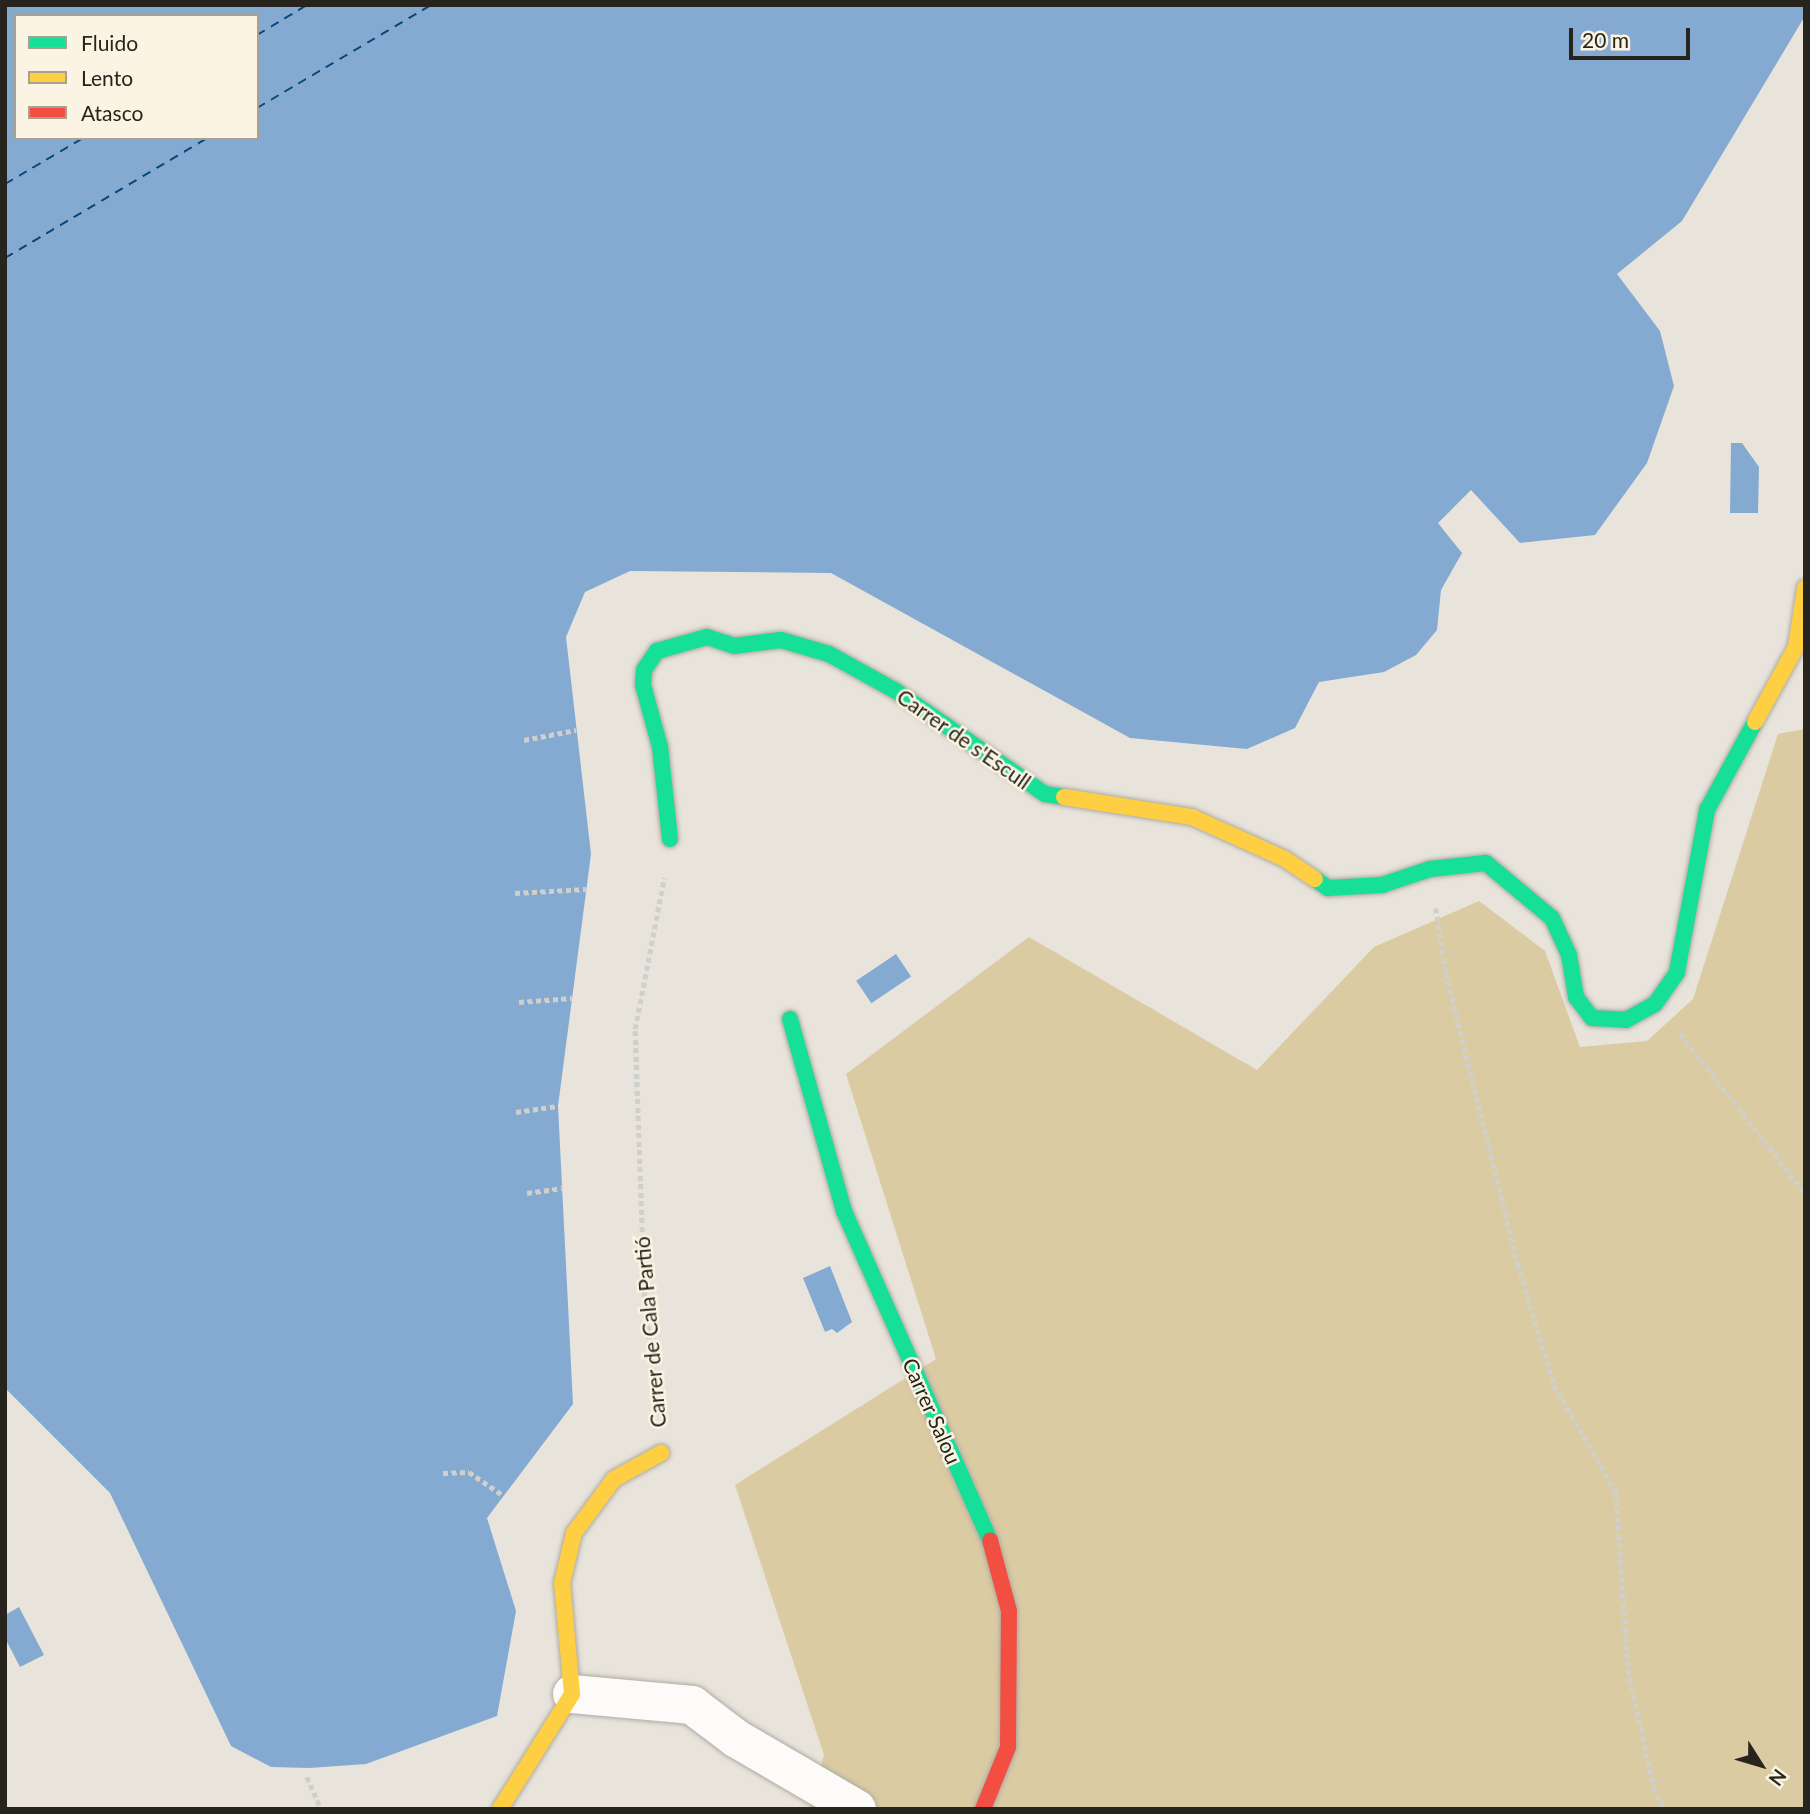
<!DOCTYPE html>
<html>
<head>
<meta charset="utf-8">
<style>
  body { margin:0 }
  #map { position:relative; width:1810px; height:1814px; overflow:hidden; background:#e8e4db; font-family:Lato,sans-serif }
  div>[style] { position:absolute }
  .green>* { inset:0; background:#dbcba3 }
  .water>* { inset:0; background:#84aad1; transform-origin:0 0 }
  .ferry>* { height:2px; margin-top:-1px; transform-origin:0; background:repeating-linear-gradient(90deg,#06467d 0 9px,transparent 0 16px) }
  .path>* { height:4.5px; margin-top:-2.25px; transform-origin:0; background:repeating-linear-gradient(90deg,#cfcfcc 0 5px,transparent 0 8.5px) }
  .roads { filter:drop-shadow(0 0 2px #aeaba3) drop-shadow(0 0 2px #aeaba3) }
  .street>* { height:38px; margin:-19px; padding:0 19px; transform-origin:19px; border-radius:19px; background:#fcfbfa }
  .fast>* { height:16px; margin:-8px; padding:0 8px; transform-origin:8px; border-radius:8px; background:#16e098 }
  .slow>* { height:16px; margin:-8px; padding:0 8px; transform-origin:8px; border-radius:8px; background:#ffcf43 }
  .jam>* { height:16px; margin:-8px; padding:0 8px; transform-origin:8px; border-radius:8px; background:#f24e42 }
  span { translate:-50% -50%; white-space:nowrap; text-align:center; line-height:1.15; -webkit-text-stroke:5px #fbf4e2; paint-order:stroke }
  .street-label { font-size:21px; color:#26241d }
  .frame { position:absolute; inset:0; border:7px solid #26241d; pointer-events:none }
  .legend { position:absolute; left:14px; top:14px; width:245px; height:126px; box-sizing:border-box; background:#fbf4e2; border:2px solid #a6a193; margin:0; padding:9px 12px; list-style:none; font-size:21px; color:#26241d }
  .legend li { display:flex; align-items:center; gap:14px; height:35px }
  .legend b { width:35px; border:2px solid #a6a193 }
  .north { position:absolute; left:1726px; top:1730px; width:70px; height:70px; -webkit-text-stroke:5px #fbf4e2; paint-order:stroke; rotate:127deg; font-size:19px; font-weight:700; line-height:28px; text-align:center; color:#26241d }
  .north::after { content:''; display:block; margin:auto; width:24px; height:32px; background:#26241d; clip-path:polygon(50% 0,100% 100%,50% 72%,0 100%) }
  .scale { position:absolute; left:1569px; top:28px; width:121px; height:32px; box-sizing:border-box; border:4px solid #26241d; border-top:0; padding-left:9px; font-size:21px; line-height:24px; white-space:nowrap; color:#26241d; -webkit-text-stroke:5px #fbf4e2; paint-order:stroke }
</style>
</head>
<body>
<div id="map">
  <div class="green">
    <i style="clip-path:polygon(1805px 729px,1805px 1809px,809px 1809px,824px 1755px,735px 1485px,936px 1359px,846px 1074px,1029px 937px,1257px 1070px,1374px 947px,1479px 901px,1545px 951px,1580px 1047px,1647px 1041px,1693px 999px,1778px 734px)"></i>
  </div>
  <div class="water">
    <i style="clip-path:polygon(evenodd,5px 5px,1805px 5px,1805px 16px,1682px 221px,1617px 274px,1660px 331px,1674px 386px,1647px 463px,1595px 535px,1520px 543px,1471px 490px,1438px 523px,1462px 553px,1441px 590px,1437px 630px,1416px 655px,1384px 672px,1319px 682px,1295px 728px,1247px 749px,1130px 738px,831px 573px,630px 571px,585px 592px,566px 637px,591px 854px,558px 1106px,573px 1404px,487px 1518px,516px 1611px,497px 1716px,366px 1764px,309px 1768px,271px 1767px,231px 1746px,110px 1493px,5px 1388px,5px 5px,16px 16px,257px 16px,257px 138px,16px 138px,16px 16px)"></i>
    <i style="clip-path:polygon(1731px 443px,1742px 443px,1759px 467px,1758px 513px,1730px 513px)"></i>
    <i style="left:896px;top:954px;width:27px;height:48px;rotate:56deg"></i>
    <i style="clip-path:polygon(830px 1266px,852px 1322px,837px 1333px,832px 1329px,825px 1332px,803px 1278px)"></i>
    <i style="clip-path:polygon(19px 1607px,44px 1655px,20px 1667px,5px 1638px,5px 1615px)"></i>
  </div>
  <div class="ferry">
    <i style="left:257px;top:35px;width:58px;rotate:-31deg"></i>
    <i style="left:257px;top:108px;width:202px;rotate:-30.6deg"></i>
    <i style="left:5px;top:184px;width:91px;rotate:-30.5deg"></i>
    <i style="left:5px;top:258px;width:235px;rotate:-30.7deg"></i>
  </div>
  <div class="path">
    <i style="left:524px;top:740px;width:53px;rotate:-10.9deg"></i>
    <i style="left:515px;top:893px;width:71px;rotate:-3.2deg"></i>
    <i style="left:1436px;top:908px;width:66px;rotate:81.3deg"></i>
    <i style="left:1446px;top:973px;width:300px;rotate:76.1deg"></i>
    <i style="left:1518px;top:1264px;width:126px;rotate:73.4deg"></i>
    <i style="left:1554px;top:1385px;width:124px;rotate:59.9deg"></i>
    <i style="left:1616px;top:1492px;width:178px;rotate:86.1deg"></i>
    <i style="left:1628px;top:1670px;width:120px;rotate:77.5deg"></i>
    <i style="left:1654px;top:1787px;width:24px;rotate:68deg"></i>
    <i style="left:519px;top:1002px;width:53px;rotate:-4.3deg"></i>
    <i style="left:1680px;top:1034px;width:202px;rotate:51.8deg"></i>
    <i style="left:516px;top:1112px;width:42px;rotate:-8.1deg"></i>
    <i style="left:527px;top:1193px;width:36px;rotate:-8deg"></i>
    <i style="left:657px;top:1415px;width:125px;rotate:-96deg"></i>
    <i style="left:644px;top:1291px;width:262px;rotate:-92deg"></i>
    <i style="left:635px;top:1029px;width:154px;rotate:-79.1deg"></i>
    <i style="left:443px;top:1473px;width:26px;rotate:-2deg"></i>
    <i style="left:469px;top:1472px;width:42px;rotate:34.4deg"></i>
    <i style="left:307px;top:1777px;width:35px;rotate:66deg"></i>
  </div>
  <div class="roads">
    <div class="street">
      <i style="left:572px;top:1694px;width:121px;rotate:5.2deg"></i>
      <i style="left:692px;top:1705px;width:56px;rotate:37.1deg"></i>
      <i style="left:737px;top:1739px;width:139px;rotate:30.3deg"></i>
    </div>
    <div class="fast">
      <i style="left:670px;top:839px;width:93px;rotate:-96.2deg"></i>
      <i style="left:660px;top:747px;width:64px;rotate:-105.3deg"></i>
      <i style="left:643px;top:685px;width:15px;rotate:-86deg"></i>
      <i style="left:644px;top:670px;width:23px;rotate:-56deg"></i>
      <i style="left:657px;top:651px;width:52px;rotate:-15.6deg"></i>
      <i style="left:707px;top:637px;width:28px;rotate:18deg"></i>
      <i style="left:734px;top:646px;width:47px;rotate:-7.3deg"></i>
      <i style="left:781px;top:640px;width:50px;rotate:16.3deg"></i>
      <i style="left:829px;top:654px;width:77px;rotate:28.9deg"></i>
      <i style="left:896px;top:691px;width:181px;rotate:34.7deg"></i>
      <i style="left:1045px;top:794px;width:19px;rotate:9deg"></i>
      <i style="left:1315px;top:879px;width:16px;rotate:35deg"></i>
      <i style="left:1328px;top:888px;width:54px;rotate:-3.2deg"></i>
      <i style="left:1382px;top:885px;width:51px;rotate:-18.4deg"></i>
      <i style="left:1430px;top:869px;width:56px;rotate:-6.1deg"></i>
      <i style="left:1486px;top:863px;width:86px;rotate:39.8deg"></i>
      <i style="left:1552px;top:918px;width:41px;rotate:65.3deg"></i>
      <i style="left:1569px;top:955px;width:43px;rotate:80.5deg"></i>
      <i style="left:1576px;top:997px;width:26px;rotate:53deg"></i>
      <i style="left:1592px;top:1018px;width:34px;rotate:3deg"></i>
      <i style="left:1626px;top:1020px;width:33px;rotate:-29deg"></i>
      <i style="left:1655px;top:1004px;width:39px;rotate:-55deg"></i>
      <i style="left:1677px;top:972px;width:165px;rotate:-79.5deg"></i>
      <i style="left:1707px;top:810px;width:100px;rotate:-61.4deg"></i>
      <i style="left:790px;top:1019px;width:199px;rotate:74.3deg"></i>
      <i style="left:844px;top:1211px;width:360px;rotate:66.1deg"></i>
    </div>
    <div class="slow">
      <i style="left:1755px;top:722px;width:85px;rotate:-61.3deg"></i>
      <i style="left:1796px;top:647px;width:60px;rotate:-81.3deg"></i>
      <i style="left:1064px;top:797px;width:130px;rotate:8.9deg"></i>
      <i style="left:1192px;top:817px;width:102px;rotate:24.3deg"></i>
      <i style="left:1285px;top:859px;width:36px;rotate:34deg"></i>
      <i style="left:500px;top:1809px;width:136px;rotate:-57.9deg"></i>
      <i style="left:572px;top:1694px;width:111px;rotate:-95.1deg"></i>
      <i style="left:562px;top:1583px;width:51px;rotate:-76.5deg"></i>
      <i style="left:574px;top:1533px;width:67px;rotate:-53.5deg"></i>
      <i style="left:614px;top:1479px;width:54px;rotate:-29deg"></i>
    </div>
    <div class="jam">
      <i style="left:983px;top:1809px;width:67px;rotate:-68deg"></i>
      <i style="left:1008px;top:1747px;width:136px;rotate:-89.6deg"></i>
      <i style="left:1009px;top:1611px;width:73px;rotate:-105deg"></i>
    </div>
  </div>
  <div class="street-label">
    <span style="left:964px;top:739px;rotate:35deg">Carrer de s'Escull</span>
    <span style="left:650px;top:1332px;rotate:-95deg">Carrer de Cala Partió</span>
    <span style="left:932px;top:1411px;rotate:66deg">Carrer Salou</span>
  </div>
  <div class="frame"></div>
  <ul class="legend">
  <li><b style="height:9px;background:#16e098"></b>Fluido</li>
  <li><b style="height:9px;background:#ffcf43"></b>Lento</li>
  <li><b style="height:9px;background:#f24e42"></b>Atasco</li>
  </ul>
  <div class="north">N</div>
  <div class="scale">20 m</div>
</div>
</body>
</html>
